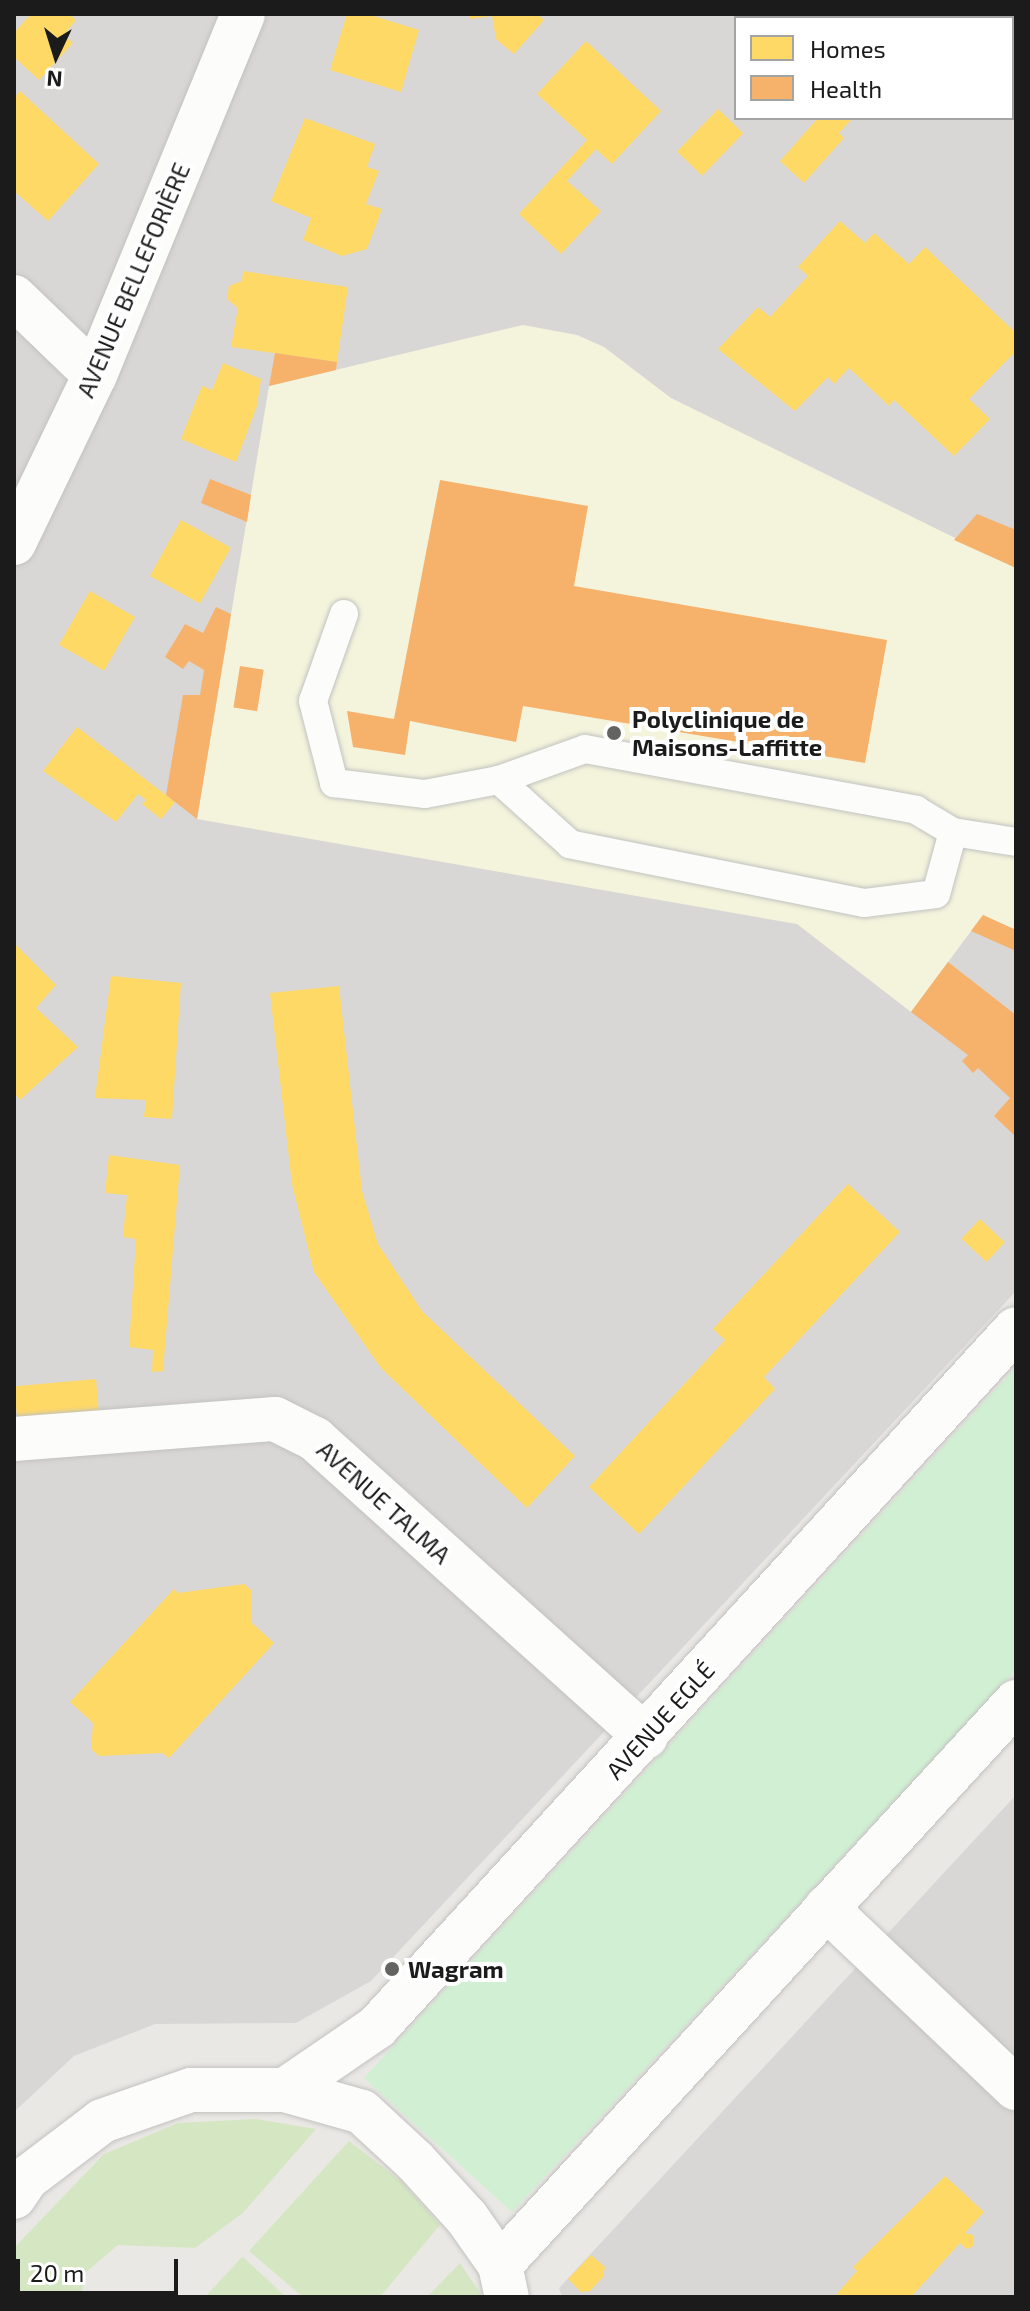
<!DOCTYPE html>
<html>
<head>
<meta charset="utf-8">
<style>
  body { margin:0 }
  #map { position:relative; width:1030px; height:2311px; overflow:hidden; background:#eae8e4; font-family:"Exo 2",sans-serif }
  div>[style] { position:absolute }
  .residential>* { inset:0; background:#d9d7d5 }
  .education>* { inset:0; background:#f4f4dd }
  .grass>* { inset:0; background:#d4e7c2 }
  .park>* { inset:0; background:#d1f0d3 }
  .homes>* { inset:0; background:#ffd966; transform-origin:0 0 }
  .health>* { inset:0; background:#f6b26b; transform-origin:0 0 }
  .roads { filter:drop-shadow(0 0 2px #c2c2c0) drop-shadow(0 0 2px #c2c2c0) }
  .lane>* { height:28px; margin:-14px; padding:0 14px; transform-origin:14px; border-radius:14px; background:#fcfcfb }
  .street>* { height:44px; margin:-22px; padding:0 22px; transform-origin:22px; border-radius:22px; background:#fcfcfb }
  .dots>* { width:22px; height:22px; translate:-50% -50%; box-sizing:border-box; border:4px solid #fff; border-radius:50% }
  span { translate:-50% -50%; white-space:nowrap; text-align:center; line-height:1.15; -webkit-text-stroke:8px #fff; paint-order:stroke }
  .street-label { font-size:24px; color:#1b1b1b }
  .poi-label { font-size:24px; color:#1b1b1b; font-weight:700 }
  .left { translate:0 -50%; text-align:left }
  .frame { position:absolute; inset:0; border:16px solid #1b1b1b; pointer-events:none }
  .legend { position:absolute; left:734px; top:16px; width:280px; height:104px; box-sizing:border-box; background:#fff; border:2px solid #a4a4a4; margin:0; padding:10px 14px; list-style:none; font-size:24px; color:#1b1b1b }
  .legend li { display:flex; align-items:center; gap:16px; height:40px }
  .legend b { width:40px; border:2px solid #a4a4a4 }
  .north { position:absolute; left:16px; top:16px; width:80px; height:80px; -webkit-text-stroke:6px #fff; paint-order:stroke; rotate:184deg; font-size:22px; font-weight:700; line-height:32px; text-align:center; color:#1b1b1b }
  .north::after { content:''; display:block; margin:auto; width:28px; height:36px; background:#1b1b1b; clip-path:polygon(50% 0,100% 100%,50% 72%,0 100%) }
  .scale { position:absolute; left:16px; top:2259px; width:162px; height:36px; box-sizing:border-box; border:4px solid #1b1b1b; border-top:0; padding-left:10px; font-size:24px; line-height:28px; white-space:nowrap; color:#1b1b1b; -webkit-text-stroke:6px #fff; paint-order:stroke }
</style>
</head>
<body>
<div id="map">
  <div class="residential">
    <i style="clip-path:polygon(evenodd,14px 14px,1016px 14px,1016px 1291px,371px 1981px,296px 2023px,155px 2024px,74px 2056px,14px 2112px,14px 14px,736px 18px,1012px 18px,1012px 118px,736px 118px,736px 18px)"></i>
    <i style="clip-path:polygon(1016px 1795px,1016px 2297px,562px 2297px,559px 2288px)"></i>
  </div>
  <div class="education">
    <i style="clip-path:polygon(523px 325px,577px 335px,604px 347px,671px 398px,1016px 568px,1016px 930px,983px 915px,911px 1012px,797px 924px,197px 819px,269px 386px)"></i>
  </div>
  <div class="grass">
    <i style="clip-path:polygon(256px 2119px,316px 2129px,243px 2213px,195px 2248px,118px 2245px,85px 2273px,81px 2297px,14px 2297px,14px 2248px,104px 2154px,178px 2123px)"></i>
    <i style="clip-path:polygon(349px 2141px,401px 2181px,440px 2225px,380px 2297px,303px 2297px,249px 2251px)"></i>
    <i style="clip-path:polygon(242px 2257px,243px 2257px,286px 2297px,205px 2297px)"></i>
    <i style="clip-path:polygon(460px 2263px,483px 2297px,427px 2297px)"></i>
  </div>
  <div class="park">
    <i style="clip-path:polygon(1016px 1367px,1016px 1670px,512px 2212px,364px 2078px)"></i>
  </div>
  <div class="homes">
    <i style="clip-path:polygon(31px 14px,69px 14px,76px 20px,64px 35px,73px 43px,39px 80px,14px 57px,14px 33px)"></i>
    <i style="clip-path:polygon(347px 14px,367px 14px,419px 30px,401px 92px,330px 70px)"></i>
    <i style="clip-path:polygon(468px 14px,537px 14px,544px 20px,514px 54px,496px 39px,492px 16px,470px 19px)"></i>
    <i style="clip-path:polygon(586px 41px,661px 111px,612px 164px,596px 149px,567px 181px,601px 211px,561px 254px,519px 214px,587px 140px,537px 94px)"></i>
    <i style="clip-path:polygon(20px 91px,99px 164px,48px 221px,14px 191px,14px 98px)"></i>
    <i style="left:718px;top:109px;width:35px;height:59px;rotate:44deg"></i>
    <i style="clip-path:polygon(305px 118px,375px 144px,367px 167px,379px 171px,366px 204px,382px 209px,367px 249px,342px 256px,303px 240px,311px 218px,271px 201px)"></i>
    <i style="clip-path:polygon(818px 118px,853px 118px,839px 133px,844px 138px,804px 183px,780px 161px)"></i>
    <i style="clip-path:polygon(840px 221px,865px 243px,874px 233px,909px 264px,925px 247px,1016px 333px,1016px 351px,969px 399px,990px 419px,954px 456px,894px 400px,889px 406px,849px 368px,834px 384px,828px 377px,795px 411px,718px 349px,758px 307px,770px 317px,808px 276px,798px 267px)"></i>
    <i style="clip-path:polygon(243px 271px,348px 287px,337px 362px,231px 347px,238px 308px,227px 299px,229px 286px,242px 281px)"></i>
    <i style="clip-path:polygon(223px 363px,261px 379px,257px 406px,236px 462px,181px 439px,202px 386px,212px 390px)"></i>
    <i style="left:181px;top:520px;width:57px;height:64px;rotate:29deg"></i>
    <i style="left:90px;top:591px;width:52px;height:62px;rotate:30deg"></i>
    <i style="clip-path:polygon(77px 727px,175px 802px,161px 819px,142px 804px,146px 800px,138px 794px,116px 822px,43px 771px)"></i>
    <i style="clip-path:polygon(14px 943px,56px 985px,36px 1008px,78px 1047px,20px 1100px,14px 1093px)"></i>
    <i style="clip-path:polygon(111px 976px,181px 983px,172px 1119px,144px 1117px,146px 1100px,95px 1098px)"></i>
    <i style="clip-path:polygon(339px 986px,362px 1191px,378px 1244px,422px 1311px,575px 1456px,527px 1508px,381px 1368px,314px 1272px,292px 1184px,270px 993px)"></i>
    <i style="clip-path:polygon(109px 1155px,180px 1165px,163px 1371px,152px 1372px,153px 1350px,129px 1347px,136px 1239px,123px 1237px,127px 1195px,105px 1193px)"></i>
    <i style="clip-path:polygon(848px 1184px,900px 1232px,764px 1377px,775px 1389px,639px 1534px,589px 1487px,725px 1340px,713px 1329px)"></i>
    <i style="left:980px;top:1219px;width:34px;height:27px;rotate:43deg"></i>
    <i style="left:96px;top:1379px;width:38px;height:82px;rotate:85deg"></i>
    <i style="clip-path:polygon(244px 1584px,251px 1590px,252px 1623px,274px 1643px,169px 1758px,162px 1753px,99px 1756px,91px 1749px,93px 1723px,70px 1702px,174px 1589px,178px 1593px)"></i>
    <i style="clip-path:polygon(945px 2176px,984px 2212px,965px 2233px,973px 2235px,974px 2246px,966px 2249px,960px 2243px,911px 2297px,834px 2297px,857px 2271px,853px 2267px)"></i>
    <i style="clip-path:polygon(591px 2255px,605px 2267px,603px 2277px,590px 2291px,581px 2292px,568px 2279px)"></i>
  </div>
  <div class="health">
    <i style="clip-path:polygon(275px 353px,337px 362px,336px 370px,269px 386px)"></i>
    <i style="clip-path:polygon(210px 479px,251px 495px,247px 522px,201px 503px)"></i>
    <i style="clip-path:polygon(440px 480px,588px 506px,574px 586px,887px 640px,865px 763px,523px 706px,516px 742px,410px 721px,405px 755px,353px 747px,347px 711px,394px 719px)"></i>
    <i style="clip-path:polygon(977px 514px,1016px 530px,1016px 568px,954px 540px)"></i>
    <i style="clip-path:polygon(216px 607px,231px 614px,197px 819px,166px 795px,183px 695px,200px 695px,204px 670px,189px 661px,183px 669px,165px 657px,185px 624px,203px 633px)"></i>
    <i style="left:240px;top:666px;width:24px;height:42px;rotate:9deg"></i>
    <i style="clip-path:polygon(983px 915px,1016px 930px,1016px 951px,971px 931px)"></i>
    <i style="clip-path:polygon(948px 962px,1016px 1015px,1016px 1137px,994px 1116px,1010px 1098px,978px 1068px,973px 1073px,962px 1061px,968px 1055px,911px 1012px)"></i>
  </div>
  <div class="roads">
    <div class="lane">
      <i style="left:344px;top:614px;width:92px;rotate:109.6deg"></i>
      <i style="left:313px;top:701px;width:85px;rotate:75.6deg"></i>
      <i style="left:334px;top:783px;width:92px;rotate:6.9deg"></i>
      <i style="left:425px;top:794px;width:75px;rotate:-10.7deg"></i>
      <i style="left:953px;top:832px;width:64px;rotate:105.3deg"></i>
      <i style="left:936px;top:894px;width:73px;rotate:172.9deg"></i>
      <i style="left:864px;top:903px;width:300px;rotate:-168.7deg"></i>
      <i style="left:570px;top:844px;width:96px;rotate:-138deg"></i>
      <i style="left:499px;top:780px;width:91px;rotate:-19.8deg"></i>
      <i style="left:585px;top:749px;width:337px;rotate:10.4deg"></i>
      <i style="left:916px;top:810px;width:43px;rotate:30.7deg"></i>
      <i style="left:953px;top:832px;width:64px;rotate:9deg"></i>
    </div>
    <div class="street">
      <i style="left:14px;top:297px;width:112px;rotate:43.9deg"></i>
      <i style="left:14px;top:543px;width:187px;rotate:-64.3deg"></i>
      <i style="left:95px;top:375px;width:390px;rotate:-67.7deg"></i>
      <i style="left:14px;top:1439px;width:262px;rotate:-4.4deg"></i>
      <i style="left:275px;top:1419px;width:45px;rotate:26.6deg"></i>
      <i style="left:315px;top:1439px;width:445px;rotate:42deg"></i>
      <i style="left:826px;top:1908px;width:262px;rotate:43.5deg"></i>
      <i style="left:285px;top:2090px;width:112px;rotate:-34.4deg"></i>
      <i style="left:377px;top:2027px;width:946px;rotate:-47.53deg"></i>
      <i style="left:14px;top:2197px;width:23px;rotate:-56deg"></i>
      <i style="left:27px;top:2178px;width:94px;rotate:-37.2deg"></i>
      <i style="left:102px;top:2121px;width:94px;rotate:-19.2deg"></i>
      <i style="left:191px;top:2090px;width:94px"></i>
      <i style="left:285px;top:2090px;width:80px;rotate:15.9deg"></i>
      <i style="left:362px;top:2112px;width:72px;rotate:42.8deg"></i>
      <i style="left:415px;top:2161px;width:77px;rotate:47.6deg"></i>
      <i style="left:467px;top:2218px;width:57px;rotate:54.9deg"></i>
      <i style="left:500px;top:2265px;width:33px;rotate:78deg"></i>
      <i style="left:500px;top:2265px;width:764px;rotate:-47.49deg"></i>
    </div>
  </div>
  <div class="dots">
    <i style="left:614px;top:733px;background:#636361"></i>
    <i style="left:392px;top:1969px;background:#636361"></i>
  </div>
  <div class="street-label">
    <span style="left:133px;top:280px;rotate:-67deg">AVENUE BELLEFORIÈRE</span>
    <span style="left:384px;top:1502px;rotate:42deg">AVENUE TALMA</span>
    <span style="left:660px;top:1720px;rotate:-48deg">AVENUE EGLÉ</span>
  </div>
  <div class="poi-label">
    <span class="left" style="left:632px;top:733px">Polyclinique de<br>Maisons-Laffitte</span>
    <span class="left" style="left:408px;top:1969px">Wagram</span>
  </div>
  <div class="frame"></div>
  <ul class="legend">
  <li><b style="height:22px;background:#ffd966"></b>Homes</li>
  <li><b style="height:22px;background:#f6b26b"></b>Health</li>
  </ul>
  <div class="north">N</div>
  <div class="scale">20 m</div>
</div>
</body>
</html>
